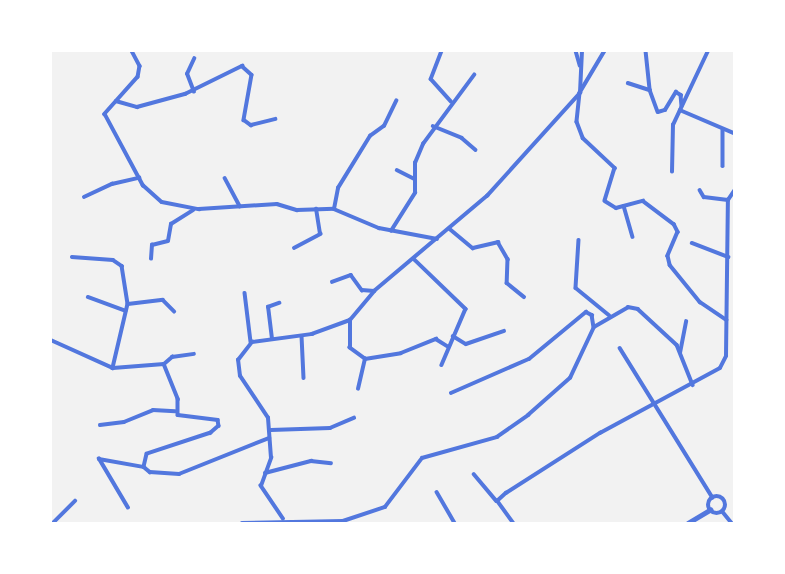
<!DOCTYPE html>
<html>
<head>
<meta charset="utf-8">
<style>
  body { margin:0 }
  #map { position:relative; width:785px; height:574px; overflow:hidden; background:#f2f2f2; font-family:Lora,serif }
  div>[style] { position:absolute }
  .minor>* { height:3.5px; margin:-1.75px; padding:0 1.75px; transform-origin:1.75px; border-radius:1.75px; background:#5277de }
  .tertiary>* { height:4.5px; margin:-2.25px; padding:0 2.25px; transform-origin:2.25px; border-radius:2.25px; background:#5277de }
  .tertiary>.ring { margin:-2.25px; padding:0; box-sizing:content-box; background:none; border:4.5px solid #5277de; border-radius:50% }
  span { translate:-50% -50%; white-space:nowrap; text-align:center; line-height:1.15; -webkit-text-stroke:6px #fff; paint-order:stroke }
  .frame { position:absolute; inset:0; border:52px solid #fff; pointer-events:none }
</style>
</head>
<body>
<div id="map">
  <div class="minor">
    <i style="left:132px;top:51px;width:17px;rotate:62deg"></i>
    <i style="left:140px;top:66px;width:11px;rotate:100deg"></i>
    <i style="left:138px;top:77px;width:50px;rotate:131.7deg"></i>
    <i style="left:105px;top:114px;width:81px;rotate:61.8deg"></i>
    <i style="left:143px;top:185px;width:25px;rotate:42deg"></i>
    <i style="left:162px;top:202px;width:38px;rotate:11deg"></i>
    <i style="left:199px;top:209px;width:78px;rotate:-3.7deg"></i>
    <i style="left:277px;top:204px;width:21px;rotate:17deg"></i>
    <i style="left:297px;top:210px;width:37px;rotate:-2deg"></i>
    <i style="left:334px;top:209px;width:49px;rotate:22.9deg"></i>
    <i style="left:379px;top:228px;width:59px;rotate:10.7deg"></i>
    <i style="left:442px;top:51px;width:30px;rotate:111deg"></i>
    <i style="left:431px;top:79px;width:30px;rotate:48deg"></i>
    <i style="left:576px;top:51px;width:15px;rotate:74deg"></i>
    <i style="left:605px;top:51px;width:49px;rotate:120.8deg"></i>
    <i style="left:580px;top:93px;width:29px;rotate:96deg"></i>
    <i style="left:577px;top:122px;width:17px;rotate:69deg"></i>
    <i style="left:583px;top:138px;width:44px;rotate:43.2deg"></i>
    <i style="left:615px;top:168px;width:34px;rotate:107deg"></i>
    <i style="left:605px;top:201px;width:13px;rotate:32deg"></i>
    <i style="left:616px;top:208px;width:28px;rotate:-15deg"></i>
    <i style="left:643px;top:201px;width:39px;rotate:37deg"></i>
    <i style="left:674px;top:224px;width:9px;rotate:63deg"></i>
    <i style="left:678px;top:232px;width:26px;rotate:113deg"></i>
    <i style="left:668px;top:256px;width:9px;rotate:77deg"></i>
    <i style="left:670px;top:265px;width:48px;rotate:51deg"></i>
    <i style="left:700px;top:302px;width:32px;rotate:34deg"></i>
    <i style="left:646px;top:51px;width:39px;rotate:84deg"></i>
    <i style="left:628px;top:83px;width:23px;rotate:18deg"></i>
    <i style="left:650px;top:90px;width:23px;rotate:70deg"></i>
    <i style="left:658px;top:112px;width:7px;rotate:-16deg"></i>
    <i style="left:665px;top:110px;width:21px;rotate:-59deg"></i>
    <i style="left:676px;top:92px;width:6px;rotate:31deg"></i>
    <i style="left:681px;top:95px;width:11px;rotate:85deg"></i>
    <i style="left:194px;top:92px;width:19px;rotate:-111deg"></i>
    <i style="left:187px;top:74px;width:17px;rotate:-65deg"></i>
    <i style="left:116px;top:101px;width:22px;rotate:16deg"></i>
    <i style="left:137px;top:107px;width:50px;rotate:-15.2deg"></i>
    <i style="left:185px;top:94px;width:64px;rotate:-26.2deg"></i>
    <i style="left:242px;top:66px;width:13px;rotate:42deg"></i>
    <i style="left:252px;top:75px;width:46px;rotate:100.1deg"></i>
    <i style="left:244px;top:120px;width:9px;rotate:36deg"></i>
    <i style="left:251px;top:125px;width:25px;rotate:-14deg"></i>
    <i style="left:680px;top:110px;width:59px;rotate:23.1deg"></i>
    <i style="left:433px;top:126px;width:31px;rotate:22deg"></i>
    <i style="left:462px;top:138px;width:18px;rotate:41deg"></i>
    <i style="left:723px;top:130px;width:36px;rotate:90deg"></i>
    <i style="left:397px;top:170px;width:20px;rotate:27deg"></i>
    <i style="left:672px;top:172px;width:47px;rotate:-88.8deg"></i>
    <i style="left:673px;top:125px;width:82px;rotate:-64.7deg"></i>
    <i style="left:225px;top:178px;width:32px;rotate:62deg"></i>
    <i style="left:700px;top:190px;width:8px;rotate:60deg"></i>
    <i style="left:704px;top:197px;width:24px;rotate:7deg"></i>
    <i style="left:84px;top:197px;width:31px;rotate:-25deg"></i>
    <i style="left:112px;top:184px;width:28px;rotate:-13deg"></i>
    <i style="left:624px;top:206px;width:32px;rotate:74deg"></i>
    <i style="left:334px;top:209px;width:21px;rotate:-79deg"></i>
    <i style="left:338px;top:188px;width:61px;rotate:-58.4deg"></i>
    <i style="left:370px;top:136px;width:17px;rotate:-36deg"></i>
    <i style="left:384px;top:126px;width:28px;rotate:-64deg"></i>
    <i style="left:450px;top:229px;width:30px;rotate:40deg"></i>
    <i style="left:473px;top:248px;width:26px;rotate:-13deg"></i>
    <i style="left:498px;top:242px;width:20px;rotate:60deg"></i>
    <i style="left:508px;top:259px;width:24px;rotate:92deg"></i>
    <i style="left:507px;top:283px;width:22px;rotate:39deg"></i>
    <i style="left:391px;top:231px;width:45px;rotate:-57.7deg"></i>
    <i style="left:415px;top:193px;width:30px;rotate:-90deg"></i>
    <i style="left:415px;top:163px;width:21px;rotate:-67deg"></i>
    <i style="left:423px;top:144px;width:86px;rotate:-53.5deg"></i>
    <i style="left:579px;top:240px;width:48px;rotate:93.6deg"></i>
    <i style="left:576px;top:288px;width:43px;rotate:39.3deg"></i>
    <i style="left:692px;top:243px;width:39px;rotate:21deg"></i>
    <i style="left:294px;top:248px;width:30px;rotate:-28deg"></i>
    <i style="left:320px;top:234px;width:25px;rotate:-99deg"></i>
    <i style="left:72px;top:257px;width:41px;rotate:4.2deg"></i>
    <i style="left:113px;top:260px;width:11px;rotate:34deg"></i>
    <i style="left:122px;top:266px;width:38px;rotate:81deg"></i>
    <i style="left:128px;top:304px;width:66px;rotate:103.2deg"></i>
    <i style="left:151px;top:259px;width:14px;rotate:-86deg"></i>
    <i style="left:152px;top:245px;width:16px;rotate:-14deg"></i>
    <i style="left:168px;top:241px;width:17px;rotate:-80deg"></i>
    <i style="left:171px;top:224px;width:26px;rotate:-32deg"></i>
    <i style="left:414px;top:259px;width:72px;rotate:43.9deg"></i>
    <i style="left:466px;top:309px;width:61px;rotate:113.2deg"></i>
    <i style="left:332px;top:282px;width:20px;rotate:-20deg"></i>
    <i style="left:351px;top:275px;width:19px;rotate:54deg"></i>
    <i style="left:362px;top:290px;width:12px;rotate:5deg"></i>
    <i style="left:245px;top:293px;width:49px;rotate:83deg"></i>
    <i style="left:88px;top:297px;width:40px;rotate:20.2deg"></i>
    <i style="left:128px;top:304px;width:35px;rotate:-7deg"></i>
    <i style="left:163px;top:300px;width:16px;rotate:45deg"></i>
    <i style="left:302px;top:336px;width:42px;rotate:87.3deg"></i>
    <i style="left:453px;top:336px;width:15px;rotate:32deg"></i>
    <i style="left:466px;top:344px;width:40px;rotate:-18.9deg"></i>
    <i style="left:272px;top:339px;width:32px;rotate:-97deg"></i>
    <i style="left:268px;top:307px;width:12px;rotate:-20deg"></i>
    <i style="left:51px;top:340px;width:68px;rotate:24.3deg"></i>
    <i style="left:113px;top:368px;width:51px;rotate:-4.5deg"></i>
    <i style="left:164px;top:364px;width:38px;rotate:68deg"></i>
    <i style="left:178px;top:399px;width:16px;rotate:90deg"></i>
    <i style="left:178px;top:415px;width:40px;rotate:7.1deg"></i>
    <i style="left:218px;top:420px;width:6px;rotate:81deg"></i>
    <i style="left:219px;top:426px;width:11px;rotate:139deg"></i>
    <i style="left:211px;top:433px;width:67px;rotate:161.8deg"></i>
    <i style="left:147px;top:454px;width:13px;rotate:103deg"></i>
    <i style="left:144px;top:467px;width:8px;rotate:40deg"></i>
    <i style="left:150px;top:472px;width:29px;rotate:4deg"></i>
    <i style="left:179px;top:474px;width:97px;rotate:-21.8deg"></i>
    <i style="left:620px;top:348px;width:176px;rotate:58.2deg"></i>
    <i style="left:680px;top:353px;width:32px;rotate:-79deg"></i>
    <i style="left:365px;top:359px;width:36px;rotate:-9deg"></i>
    <i style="left:401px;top:353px;width:38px;rotate:-22deg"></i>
    <i style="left:436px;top:339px;width:13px;rotate:32deg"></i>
    <i style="left:164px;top:364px;width:11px;rotate:-41deg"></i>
    <i style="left:172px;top:357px;width:22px;rotate:-8deg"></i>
    <i style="left:358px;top:389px;width:31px;rotate:-77deg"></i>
    <i style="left:365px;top:359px;width:19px;rotate:-144deg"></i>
    <i style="left:350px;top:348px;width:28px;rotate:-90deg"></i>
    <i style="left:350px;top:320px;width:38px;rotate:-50deg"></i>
    <i style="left:374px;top:291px;width:148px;rotate:-40.1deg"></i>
    <i style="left:487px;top:196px;width:139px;rotate:-47.9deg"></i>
    <i style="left:580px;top:93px;width:42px;rotate:-87.3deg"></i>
    <i style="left:451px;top:393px;width:85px;rotate:-23.6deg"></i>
    <i style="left:529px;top:359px;width:74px;rotate:-39.5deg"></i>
    <i style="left:586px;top:312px;width:7px;rotate:27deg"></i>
    <i style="left:592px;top:315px;width:12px;rotate:81deg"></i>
    <i style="left:100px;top:425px;width:24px;rotate:-7deg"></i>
    <i style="left:124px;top:422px;width:31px;rotate:-22deg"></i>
    <i style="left:153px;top:410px;width:22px;rotate:3deg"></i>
    <i style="left:271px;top:430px;width:59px;rotate:-1.9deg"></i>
    <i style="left:330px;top:428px;width:26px;rotate:-23deg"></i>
    <i style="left:265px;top:473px;width:48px;rotate:-14.6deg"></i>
    <i style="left:311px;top:461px;width:20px;rotate:6deg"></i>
    <i style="left:474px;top:474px;width:35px;rotate:50deg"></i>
    <i style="left:437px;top:492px;width:36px;rotate:60deg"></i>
    <i style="left:128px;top:508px;width:57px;rotate:-120.6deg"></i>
    <i style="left:99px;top:459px;width:46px;rotate:10.1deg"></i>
    <i style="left:723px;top:512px;width:14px;rotate:51deg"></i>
    <i style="left:283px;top:519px;width:40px;rotate:-124deg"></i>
    <i style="left:261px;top:486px;width:30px;rotate:-70deg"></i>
    <i style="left:271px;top:458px;width:40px;rotate:-94.3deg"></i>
    <i style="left:268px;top:418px;width:50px;rotate:-123.7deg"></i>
    <i style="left:240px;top:376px;width:16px;rotate:-97deg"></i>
    <i style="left:238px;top:360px;width:23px;rotate:-52deg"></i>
    <i style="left:252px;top:342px;width:61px;rotate:-7.6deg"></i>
    <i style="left:312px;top:334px;width:40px;rotate:-20.2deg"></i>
    <i style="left:53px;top:523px;width:31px;rotate:-45deg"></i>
    <i style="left:242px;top:523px;width:101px;rotate:-1.1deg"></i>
    <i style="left:343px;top:521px;width:44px;rotate:-18.4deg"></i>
    <i style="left:385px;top:507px;width:61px;rotate:-52.9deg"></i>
    <i style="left:422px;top:458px;width:78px;rotate:-15.6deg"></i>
    <i style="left:497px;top:437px;width:38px;rotate:-35deg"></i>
    <i style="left:528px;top:415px;width:56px;rotate:-41.4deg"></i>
    <i style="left:570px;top:378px;width:56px;rotate:-64.8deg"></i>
    <i style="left:594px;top:327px;width:39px;rotate:-30deg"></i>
    <i style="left:628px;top:307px;width:10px;rotate:11deg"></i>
    <i style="left:638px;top:309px;width:53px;rotate:42.7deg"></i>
    <i style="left:677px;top:345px;width:43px;rotate:68.2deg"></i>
    <i style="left:513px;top:523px;width:27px;rotate:-126deg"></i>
    <i style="left:497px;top:501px;width:12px;rotate:-42deg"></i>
    <i style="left:506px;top:493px;width:112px;rotate:-32.6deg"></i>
    <i style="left:600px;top:433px;width:136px;rotate:-28.4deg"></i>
    <i style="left:720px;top:368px;width:13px;rotate:-63deg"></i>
    <i style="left:726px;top:356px;width:156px;rotate:-89.3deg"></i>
    <i style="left:728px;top:200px;width:11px;rotate:-56deg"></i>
  </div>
  <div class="tertiary">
    <i class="ring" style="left:708px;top:496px;width:13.5px;height:13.5px"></i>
    <i style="left:688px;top:523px;width:26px;rotate:-31deg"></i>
  </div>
  <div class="frame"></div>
</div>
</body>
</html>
